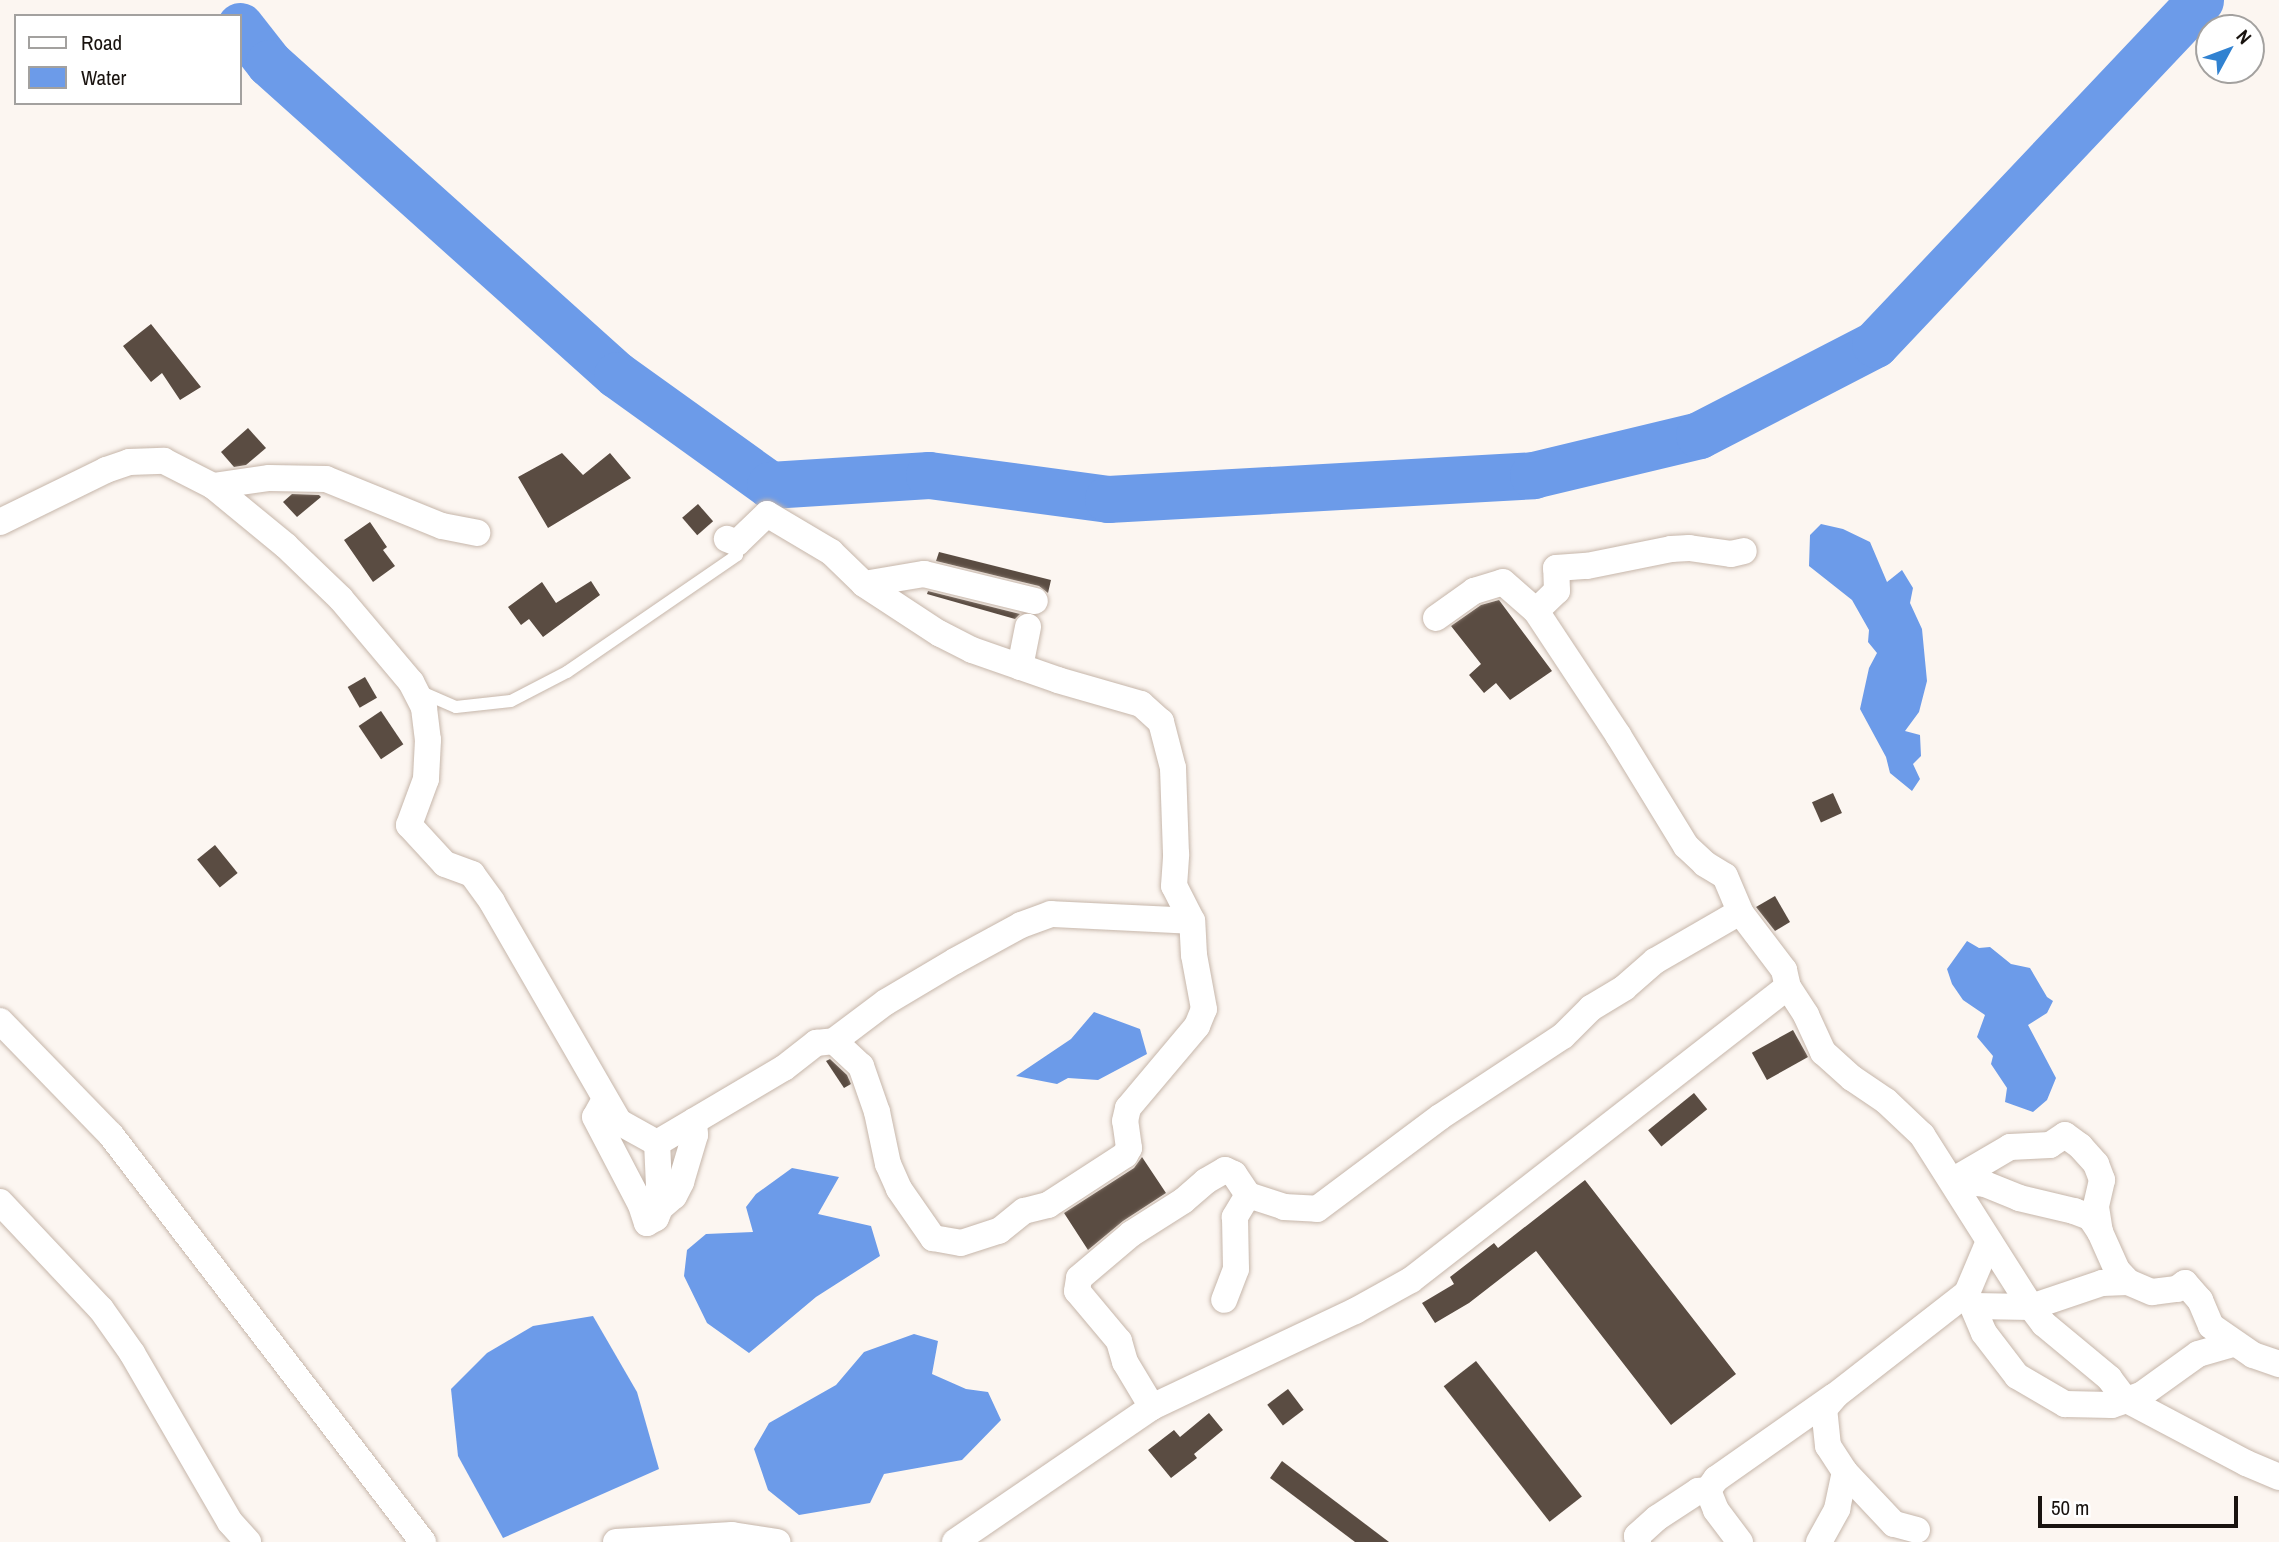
<!DOCTYPE html>
<html>
<head>
<meta charset="utf-8">
<style>
  body { margin:0 }
  #map { position:relative; width:2279px; height:1542px; overflow:hidden; background:#fcf6f1; font-family:"Archivo Narrow",sans-serif }
  div>[style] { position:absolute }
  .water>* { inset:0; background:#6c9be9 }
  .river>* { height:47px; margin:-23.5px; padding:0 23.5px; transform-origin:23.5px; border-radius:23.5px; background:#6c9be9 }
  .building>* { inset:0; background:#5a4c42; transform-origin:0 0 }
  .roads { filter:drop-shadow(0 0 2px #c6b6aa) drop-shadow(0 0 2px #c6b6aa) }
  .service>* { height:12px; margin:-6px; padding:0 6px; transform-origin:6px; border-radius:6px; background:#fff }
  .minor>* { height:26px; margin:-13px; padding:0 13px; transform-origin:13px; border-radius:13px; background:#fff }
  span { translate:-50% -50%; white-space:nowrap; text-align:center; line-height:1.15; -webkit-text-stroke:7px #fff; paint-order:stroke }
  .legend { position:absolute; left:14px; top:14px; width:228px; height:91px; box-sizing:border-box; background:#fff; border:2px solid #a3a19f; margin:0; padding:9px 12px; list-style:none; font-size:21px; color:#19130f }
  .legend li { display:flex; align-items:center; gap:14px; height:35px }
  .legend b { width:35px; border:2px solid #a3a19f }
  .north { position:absolute; left:2195px; top:14px; width:70px; height:70px; box-sizing:border-box; background:#fff; border:2px solid #a3a19f; border-radius:50%; rotate:49deg; font-size:19px; font-weight:700; line-height:28px; text-align:center; color:#19130f }
  .north::after { content:''; display:block; margin:auto; width:24px; height:32px; background:#3182d1; clip-path:polygon(50% 0,100% 100%,50% 72%,0 100%) }
  .scale { position:absolute; left:2038px; top:1496px; width:200px; height:32px; box-sizing:border-box; border:4px solid #19130f; border-top:0; padding-left:9px; font-size:21px; line-height:24px; white-space:nowrap; color:#19130f; -webkit-text-stroke:5px #fff; paint-order:stroke }
</style>
</head>
<body>
<div id="map">
  <div class="water">
    <i style="clip-path:polygon(1821px 524px,1843px 529px,1870px 542px,1887px 582px,1902px 570px,1913px 588px,1910px 603px,1922px 629px,1927px 681px,1919px 712px,1905px 731px,1920px 735px,1921px 756px,1913px 764px,1920px 779px,1912px 791px,1890px 773px,1886px 757px,1860px 709px,1869px 668px,1877px 653px,1868px 642px,1869px 630px,1852px 600px,1809px 566px,1810px 535px)"></i>
    <i style="clip-path:polygon(1967px 941px,1979px 948px,1990px 947px,2011px 964px,2030px 968px,2047px 997px,2053px 1001px,2047px 1013px,2028px 1025px,2056px 1078px,2047px 1100px,2033px 1112px,2005px 1102px,2007px 1088px,1991px 1064px,1993px 1056px,1977px 1037px,1985px 1015px,1963px 1000px,1952px 984px,1947px 969px)"></i>
    <i style="clip-path:polygon(1094px 1012px,1140px 1029px,1147px 1054px,1098px 1080px,1068px 1078px,1057px 1084px,1016px 1076px,1071px 1039px)"></i>
    <i style="clip-path:polygon(792px 1168px,839px 1177px,818px 1214px,871px 1226px,880px 1256px,816px 1297px,749px 1353px,707px 1323px,684px 1276px,687px 1250px,706px 1234px,753px 1232px,746px 1207px,756px 1194px)"></i>
    <i style="clip-path:polygon(593px 1316px,637px 1392px,659px 1469px,503px 1538px,458px 1456px,451px 1389px,487px 1353px,533px 1326px)"></i>
    <i style="clip-path:polygon(914px 1334px,938px 1341px,932px 1374px,966px 1389px,988px 1392px,1001px 1420px,962px 1460px,884px 1474px,870px 1503px,799px 1515px,768px 1490px,754px 1449px,769px 1423px,836px 1385px,864px 1352px)"></i>
  </div>
  <div class="river">
    <i style="left:240px;top:26px;width:47px;rotate:51.9deg"></i>
    <i style="left:269px;top:63px;width:467px;rotate:41.9deg"></i>
    <i style="left:617px;top:375px;width:188px;rotate:35.7deg"></i>
    <i style="left:770px;top:485px;width:159px;rotate:-3.6deg"></i>
    <i style="left:929px;top:475px;width:181px;rotate:7.6deg"></i>
    <i style="left:1108px;top:499px;width:426px;rotate:-3.2deg"></i>
    <i style="left:1533px;top:475px;width:171px;rotate:-13.5deg"></i>
    <i style="left:1699px;top:435px;width:198px;rotate:-27.3deg"></i>
    <i style="left:1875px;top:344px;width:473px;rotate:-46.6deg"></i>
  </div>
  <div class="building">
    <i style="clip-path:polygon(151px 324px,201px 387px,180px 400px,162px 373px,151px 382px,123px 346px)"></i>
    <i style="clip-path:polygon(248px 428px,266px 448px,246px 465px,234px 467px,221px 452px)"></i>
    <i style="clip-path:polygon(562px 453px,583px 475px,610px 453px,631px 478px,548px 528px,518px 477px)"></i>
    <i style="clip-path:polygon(292px 494px,319px 495px,321px 497px,297px 517px,283px 502px)"></i>
    <i style="left:698px;top:504px;width:23px;height:21px;rotate:49deg"></i>
    <i style="clip-path:polygon(370px 522px,387px 547px,383px 550px,395px 566px,373px 582px,344px 540px)"></i>
    <i style="clip-path:polygon(939px 552px,1051px 580px,1048px 593px,1039px 586px,936px 561px)"></i>
    <i style="clip-path:polygon(591px 581px,600px 595px,543px 637px,529px 619px,521px 625px,508px 607px,542px 582px,556px 603px)"></i>
    <i style="clip-path:polygon(928px 591px,1020px 614px,1015px 619px,927px 594px)"></i>
    <i style="clip-path:polygon(1499px 600px,1552px 671px,1510px 700px,1496px 683px,1484px 693px,1469px 675px,1481px 664px,1451px 626px,1481px 605px)"></i>
    <i style="left:365px;top:677px;width:24px;height:20px;rotate:60deg"></i>
    <i style="left:381px;top:711px;width:40px;height:27px;rotate:56deg"></i>
    <i style="left:1833px;top:793px;width:22px;height:23px;rotate:66deg"></i>
    <i style="left:215px;top:845px;width:36px;height:23px;rotate:51deg"></i>
    <i style="clip-path:polygon(1775px 896px,1790px 922px,1775px 931px,1756px 907px)"></i>
    <i style="left:1793px;top:1030px;width:31px;height:47px;rotate:61deg"></i>
    <i style="clip-path:polygon(830px 1059px,847px 1075px,851px 1084px,844px 1088px,826px 1061px)"></i>
    <i style="left:1694px;top:1093px;width:21px;height:59px;rotate:51deg"></i>
    <i style="clip-path:polygon(1142px 1157px,1166px 1193px,1123px 1221px,1088px 1250px,1064px 1213px,1134px 1168px)"></i>
    <i style="clip-path:polygon(1585px 1180px,1736px 1374px,1671px 1425px,1536px 1251px,1469px 1303px,1435px 1323px,1422px 1303px,1454px 1284px,1450px 1277px,1494px 1243px,1498px 1248px)"></i>
    <i style="left:1476px;top:1361px;width:172px;height:41px;rotate:52deg"></i>
    <i style="left:1288px;top:1389px;width:26px;height:26px;rotate:53deg"></i>
    <i style="clip-path:polygon(1209px 1413px,1223px 1430px,1194px 1454px,1197px 1458px,1171px 1478px,1148px 1450px,1174px 1430px,1180px 1437px)"></i>
    <i style="clip-path:polygon(1282px 1461px,1389px 1542px,1355px 1542px,1270px 1478px)"></i>
  </div>
  <div class="roads">
    <div class="service">
      <i style="left:419px;top:691px;width:40px;rotate:23.4deg"></i>
      <i style="left:456px;top:707px;width:55px;rotate:-6.2deg"></i>
      <i style="left:511px;top:701px;width:63px;rotate:-27.4deg"></i>
      <i style="left:567px;top:672px;width:206px;rotate:-34.5deg"></i>
      <i style="left:737px;top:555px;width:12px;rotate:-90deg"></i>
    </div>
    <div class="minor">
      <i style="left:213px;top:486px;width:57px;rotate:-8.1deg"></i>
      <i style="left:269px;top:478px;width:57px;rotate:1deg"></i>
      <i style="left:326px;top:479px;width:125px;rotate:22.1deg"></i>
      <i style="left:442px;top:526px;width:36px;rotate:11deg"></i>
      <i style="left:0;top:522px;width:118px;rotate:-26.1deg"></i>
      <i style="left:106px;top:470px;width:24px;rotate:-19deg"></i>
      <i style="left:129px;top:462px;width:35px;rotate:-2deg"></i>
      <i style="left:164px;top:461px;width:55px;rotate:27deg"></i>
      <i style="left:213px;top:486px;width:94px;rotate:39.4deg"></i>
      <i style="left:286px;top:546px;width:76px;rotate:43.9deg"></i>
      <i style="left:341px;top:599px;width:109px;rotate:49.9deg"></i>
      <i style="left:411px;top:682px;width:29px;rotate:63deg"></i>
      <i style="left:424px;top:708px;width:32px;rotate:83deg"></i>
      <i style="left:428px;top:740px;width:39px;rotate:93deg"></i>
      <i style="left:426px;top:779px;width:49px;rotate:110.3deg"></i>
      <i style="left:409px;top:825px;width:53px;rotate:47.3deg"></i>
      <i style="left:445px;top:864px;width:29px;rotate:20deg"></i>
      <i style="left:472px;top:874px;width:34px;rotate:54deg"></i>
      <i style="left:492px;top:902px;width:254px;rotate:60deg"></i>
      <i style="left:619px;top:1122px;width:43px;rotate:28.9deg"></i>
      <i style="left:657px;top:1143px;width:147px;rotate:-30.6deg"></i>
      <i style="left:784px;top:1068px;width:41px;rotate:-38deg"></i>
      <i style="left:816px;top:1043px;width:18px;rotate:-6deg"></i>
      <i style="left:834px;top:1041px;width:37px;rotate:43deg"></i>
      <i style="left:861px;top:1066px;width:49px;rotate:70.8deg"></i>
      <i style="left:877px;top:1112px;width:53px;rotate:78.1deg"></i>
      <i style="left:888px;top:1164px;width:27px;rotate:66deg"></i>
      <i style="left:899px;top:1189px;width:60px;rotate:55.2deg"></i>
      <i style="left:933px;top:1238px;width:28px;rotate:10deg"></i>
      <i style="left:961px;top:1243px;width:40px;rotate:-18deg"></i>
      <i style="left:999px;top:1231px;width:32px;rotate:-39deg"></i>
      <i style="left:1024px;top:1211px;width:25px;rotate:-14deg"></i>
      <i style="left:1048px;top:1205px;width:92px;rotate:-33deg"></i>
      <i style="left:1125px;top:1155px;width:8px;rotate:-60deg"></i>
      <i style="left:1129px;top:1148px;width:27px;rotate:-98deg"></i>
      <i style="left:1125px;top:1121px;width:13px;rotate:-77deg"></i>
      <i style="left:1128px;top:1108px;width:107px;rotate:-49.9deg"></i>
      <i style="left:1197px;top:1026px;width:18px;rotate:-68deg"></i>
      <i style="left:1204px;top:1009px;width:55px;rotate:-100.5deg"></i>
      <i style="left:1194px;top:955px;width:34px;rotate:-93deg"></i>
      <i style="left:1192px;top:921px;width:39px;rotate:-117deg"></i>
      <i style="left:1174px;top:886px;width:32px;rotate:-86deg"></i>
      <i style="left:1176px;top:854px;width:86px;rotate:-92deg"></i>
      <i style="left:1173px;top:768px;width:48px;rotate:-104.6deg"></i>
      <i style="left:1161px;top:722px;width:27px;rotate:-138deg"></i>
      <i style="left:1141px;top:704px;width:86px;rotate:-163.9deg"></i>
      <i style="left:1058px;top:680px;width:91px;rotate:-160.8deg"></i>
      <i style="left:972px;top:650px;width:36px;rotate:-153deg"></i>
      <i style="left:940px;top:634px;width:91px;rotate:-146.7deg"></i>
      <i style="left:864px;top:584px;width:46px;rotate:-135.9deg"></i>
      <i style="left:831px;top:552px;width:74px;rotate:-149.3deg"></i>
      <i style="left:767px;top:514px;width:42px;rotate:136deg"></i>
      <i style="left:737px;top:543px;width:11px;rotate:-158deg"></i>
      <i style="left:864px;top:584px;width:61px;rotate:-9.5deg"></i>
      <i style="left:924px;top:574px;width:114px;rotate:13.7deg"></i>
      <i style="left:1536px;top:611px;width:29px;rotate:-44deg"></i>
      <i style="left:1557px;top:591px;width:23px;rotate:-92deg"></i>
      <i style="left:1556px;top:568px;width:31px;rotate:-4deg"></i>
      <i style="left:1587px;top:566px;width:86px;rotate:-11.4deg"></i>
      <i style="left:1671px;top:549px;width:18px;rotate:-3deg"></i>
      <i style="left:1689px;top:548px;width:42px;rotate:8.1deg"></i>
      <i style="left:1731px;top:554px;width:13px;rotate:-13deg"></i>
      <i style="left:1436px;top:618px;width:47px;rotate:-35.4deg"></i>
      <i style="left:1474px;top:591px;width:30px;rotate:-17deg"></i>
      <i style="left:1503px;top:582px;width:44px;rotate:41.3deg"></i>
      <i style="left:1536px;top:611px;width:149px;rotate:56.5deg"></i>
      <i style="left:1618px;top:735px;width:130px;rotate:58.5deg"></i>
      <i style="left:1686px;top:846px;width:26px;rotate:43deg"></i>
      <i style="left:1705px;top:864px;width:23px;rotate:31deg"></i>
      <i style="left:1725px;top:876px;width:39px;rotate:67deg"></i>
      <i style="left:1740px;top:912px;width:73px;rotate:52.8deg"></i>
      <i style="left:1784px;top:970px;width:17px;rotate:77deg"></i>
      <i style="left:1788px;top:987px;width:33px;rotate:57deg"></i>
      <i style="left:1806px;top:1015px;width:41px;rotate:65.3deg"></i>
      <i style="left:1823px;top:1052px;width:39px;rotate:42deg"></i>
      <i style="left:1852px;top:1078px;width:41px;rotate:34.1deg"></i>
      <i style="left:1886px;top:1101px;width:50px;rotate:43.4deg"></i>
      <i style="left:1922px;top:1135px;width:204px;rotate:57.6deg"></i>
      <i style="left:2031px;top:1307px;width:75px;rotate:-18.7deg"></i>
      <i style="left:2102px;top:1283px;width:26px;rotate:-2deg"></i>
      <i style="left:1020px;top:667px;width:41px;rotate:-78.7deg"></i>
      <i style="left:0;top:1021px;width:159px;rotate:45.8deg"></i>
      <i style="left:111px;top:1135px;width:513px;rotate:52.53deg"></i>
      <i style="left:834px;top:1041px;width:65px;rotate:-36.9deg"></i>
      <i style="left:886px;top:1002px;width:80px;rotate:-30.7deg"></i>
      <i style="left:955px;top:961px;width:75px;rotate:-28.6deg"></i>
      <i style="left:1021px;top:925px;width:32px;rotate:-20deg"></i>
      <i style="left:1051px;top:914px;width:141px;rotate:2.8deg"></i>
      <i style="left:604px;top:1101px;width:18px;rotate:119deg"></i>
      <i style="left:595px;top:1117px;width:99px;rotate:62.4deg"></i>
      <i style="left:641px;top:1205px;width:19px;rotate:72deg"></i>
      <i style="left:647px;top:1223px;width:10px;rotate:-29deg"></i>
      <i style="left:656px;top:1218px;width:11px;rotate:-68deg"></i>
      <i style="left:660px;top:1208px;width:65px;rotate:-92.6deg"></i>
      <i style="left:1952px;top:1181px;width:67px;rotate:-30.4deg"></i>
      <i style="left:2010px;top:1147px;width:40px;rotate:-2.9deg"></i>
      <i style="left:2050px;top:1145px;width:18px;rotate:-34deg"></i>
      <i style="left:2065px;top:1135px;width:19px;rotate:36deg"></i>
      <i style="left:2080px;top:1146px;width:24px;rotate:48deg"></i>
      <i style="left:2096px;top:1164px;width:17px;rotate:69deg"></i>
      <i style="left:2102px;top:1180px;width:28px;rotate:103deg"></i>
      <i style="left:2096px;top:1207px;width:25px;rotate:81deg"></i>
      <i style="left:2100px;top:1232px;width:42px;rotate:65.9deg"></i>
      <i style="left:2117px;top:1270px;width:16px;rotate:47deg"></i>
      <i style="left:2128px;top:1282px;width:26px;rotate:23deg"></i>
      <i style="left:2152px;top:1292px;width:25px;rotate:-7deg"></i>
      <i style="left:2177px;top:1289px;width:10px;rotate:-37deg"></i>
      <i style="left:2185px;top:1283px;width:23px;rotate:49deg"></i>
      <i style="left:2200px;top:1300px;width:28px;rotate:67deg"></i>
      <i style="left:2211px;top:1326px;width:51px;rotate:34.6deg"></i>
      <i style="left:2253px;top:1355px;width:28px;rotate:19deg"></i>
      <i style="left:1952px;top:1181px;width:33px;rotate:5deg"></i>
      <i style="left:1985px;top:1184px;width:37px;rotate:22deg"></i>
      <i style="left:2019px;top:1198px;width:57px;rotate:13.3deg"></i>
      <i style="left:2074px;top:1211px;width:17px;rotate:21deg"></i>
      <i style="left:2090px;top:1217px;width:18px;rotate:56deg"></i>
      <i style="left:1248px;top:1195px;width:38px;rotate:18deg"></i>
      <i style="left:1284px;top:1207px;width:33px;rotate:3deg"></i>
      <i style="left:1317px;top:1209px;width:154px;rotate:-36.8deg"></i>
      <i style="left:1440px;top:1117px;width:147px;rotate:-33.4deg"></i>
      <i style="left:1563px;top:1036px;width:40px;rotate:-45deg"></i>
      <i style="left:1591px;top:1008px;width:39px;rotate:-31deg"></i>
      <i style="left:1624px;top:988px;width:41px;rotate:-41.1deg"></i>
      <i style="left:1655px;top:961px;width:98px;rotate:-30deg"></i>
      <i style="left:0;top:1202px;width:147px;rotate:46.7deg"></i>
      <i style="left:101px;top:1309px;width:54px;rotate:54.8deg"></i>
      <i style="left:132px;top:1353px;width:195px;rotate:59.9deg"></i>
      <i style="left:230px;top:1522px;width:27px;rotate:48deg"></i>
      <i style="left:660px;top:1208px;width:18px;rotate:-41deg"></i>
      <i style="left:674px;top:1196px;width:16px;rotate:-63deg"></i>
      <i style="left:681px;top:1182px;width:49px;rotate:-73.4deg"></i>
      <i style="left:695px;top:1135px;width:14px;rotate:-94deg"></i>
      <i style="left:1967px;top:1293px;width:43px;rotate:67deg"></i>
      <i style="left:1984px;top:1333px;width:54px;rotate:52.5deg"></i>
      <i style="left:2017px;top:1376px;width:56px;rotate:30.3deg"></i>
      <i style="left:2065px;top:1404px;width:47px;rotate:1.2deg"></i>
      <i style="left:2112px;top:1405px;width:31px;rotate:-19deg"></i>
      <i style="left:2141px;top:1395px;width:70px;rotate:-35.7deg"></i>
      <i style="left:2198px;top:1354px;width:37px;rotate:-16deg"></i>
      <i style="left:1973px;top:1306px;width:58px;rotate:1deg"></i>
      <i style="left:2031px;top:1307px;width:21px;rotate:53deg"></i>
      <i style="left:2044px;top:1324px;width:85px;rotate:39.7deg"></i>
      <i style="left:2109px;top:1378px;width:26px;rotate:53deg"></i>
      <i style="left:2125px;top:1399px;width:137px;rotate:27.9deg"></i>
      <i style="left:2246px;top:1463px;width:36px;rotate:23deg"></i>
      <i style="left:1152px;top:1407px;width:52px;rotate:-121deg"></i>
      <i style="left:1125px;top:1362px;width:22px;rotate:-106deg"></i>
      <i style="left:1119px;top:1341px;width:65px;rotate:-130deg"></i>
      <i style="left:1077px;top:1291px;width:13px;rotate:-81deg"></i>
      <i style="left:1079px;top:1278px;width:68px;rotate:-40.2deg"></i>
      <i style="left:1131px;top:1234px;width:62px;rotate:-32.4deg"></i>
      <i style="left:1183px;top:1201px;width:30px;rotate:-41deg"></i>
      <i style="left:1206px;top:1181px;width:22px;rotate:-30deg"></i>
      <i style="left:1225px;top:1170px;width:10px;rotate:24deg"></i>
      <i style="left:1234px;top:1174px;width:25px;rotate:56deg"></i>
      <i style="left:1248px;top:1195px;width:26px;rotate:121deg"></i>
      <i style="left:1235px;top:1217px;width:52px;rotate:88.9deg"></i>
      <i style="left:1236px;top:1269px;width:33px;rotate:111deg"></i>
      <i style="left:1917px;top:1530px;width:24px;rotate:-165deg"></i>
      <i style="left:1894px;top:1524px;width:71px;rotate:-133.3deg"></i>
      <i style="left:1845px;top:1472px;width:31px;rotate:-123deg"></i>
      <i style="left:1828px;top:1446px;width:37px;rotate:-96deg"></i>
      <i style="left:1824px;top:1409px;width:18px;rotate:-49deg"></i>
      <i style="left:1836px;top:1395px;width:166px;rotate:-37.9deg"></i>
      <i style="left:1967px;top:1293px;width:56px;rotate:-67.1deg"></i>
      <i style="left:616px;top:1542px;width:116px;rotate:-3.5deg"></i>
      <i style="left:732px;top:1535px;width:46px;rotate:8.8deg"></i>
      <i style="left:955px;top:1542px;width:239px;rotate:-34.4deg"></i>
      <i style="left:1152px;top:1407px;width:225px;rotate:-25.3deg"></i>
      <i style="left:1355px;top:1311px;width:64px;rotate:-29deg"></i>
      <i style="left:1411px;top:1280px;width:477px;rotate:-37.9deg"></i>
      <i style="left:1638px;top:1542px;width:6px;rotate:-99deg"></i>
      <i style="left:1637px;top:1536px;width:27px;rotate:-42deg"></i>
      <i style="left:1657px;top:1518px;width:49px;rotate:-33.4deg"></i>
      <i style="left:1698px;top:1491px;width:10px;rotate:-6deg"></i>
      <i style="left:1740px;top:1542px;width:40px;rotate:-127deg"></i>
      <i style="left:1716px;top:1510px;width:22px;rotate:-112deg"></i>
      <i style="left:1708px;top:1490px;width:14px;rotate:-54deg"></i>
      <i style="left:1716px;top:1479px;width:144px;rotate:-35.1deg"></i>
      <i style="left:1819px;top:1542px;width:38px;rotate:-61deg"></i>
      <i style="left:1837px;top:1509px;width:38px;rotate:-78deg"></i>
    </div>
  </div>
  <ul class="legend">
  <li><b style="height:9px;background:#fff"></b>Road</li>
  <li><b style="height:19px;background:#6c9be9"></b>Water</li>
  </ul>
  <div class="north">N</div>
  <div class="scale">50 m</div>
</div>
</body>
</html>
